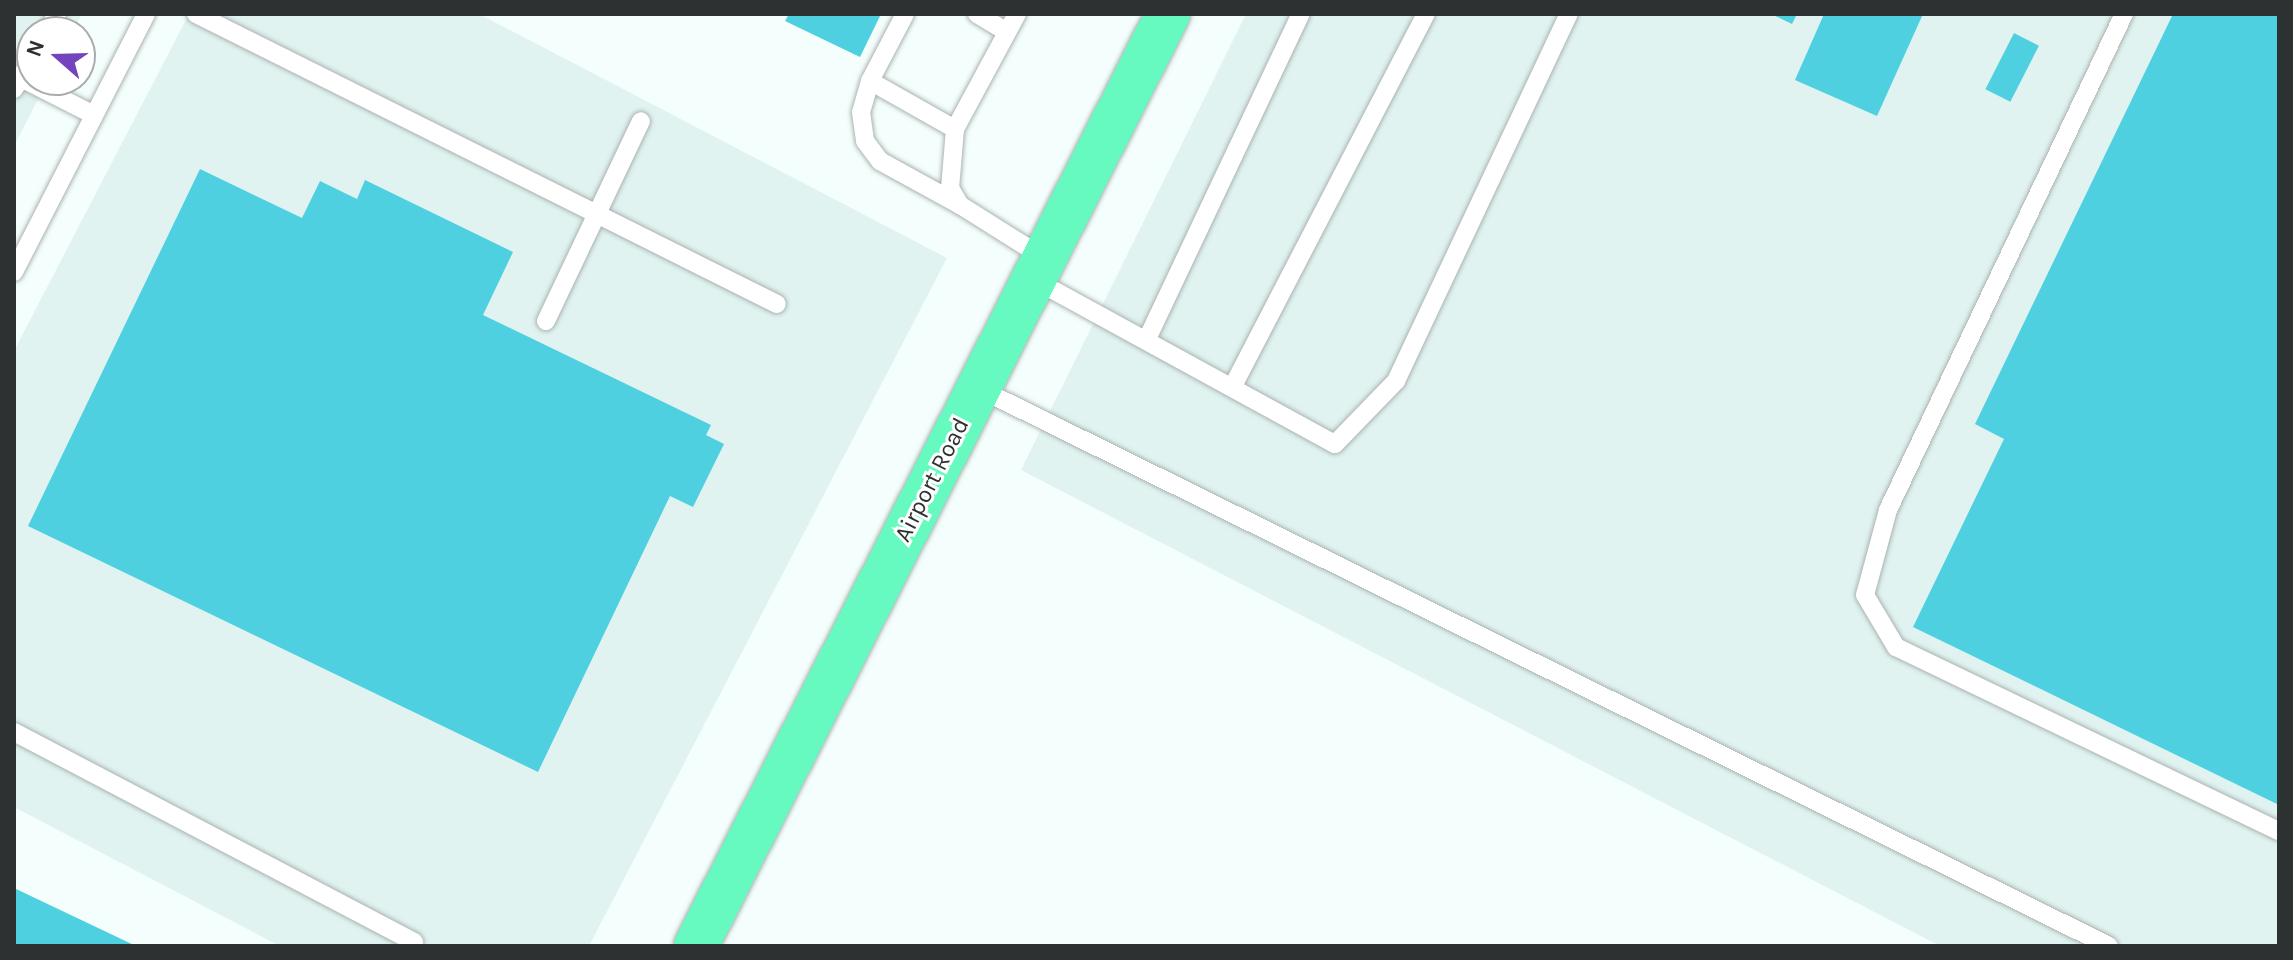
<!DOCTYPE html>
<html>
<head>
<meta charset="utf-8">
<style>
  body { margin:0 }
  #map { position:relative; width:2293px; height:960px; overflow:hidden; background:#f4fefc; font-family:Karla,sans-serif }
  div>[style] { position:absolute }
  .built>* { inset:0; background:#e0f3f0 }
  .building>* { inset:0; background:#4ed0e1; transform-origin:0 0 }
  .roads { filter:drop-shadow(0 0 2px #aab3b1) drop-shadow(0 0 2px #aab3b1) }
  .service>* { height:18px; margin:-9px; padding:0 9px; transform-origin:9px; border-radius:9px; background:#fff }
  .trunk>* { height:44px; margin:-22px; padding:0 22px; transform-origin:22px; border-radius:22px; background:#66fac0 }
  span { translate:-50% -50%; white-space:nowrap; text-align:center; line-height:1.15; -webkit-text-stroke:6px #fff; paint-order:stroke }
  .street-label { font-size:24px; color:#2e3131 }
  .frame { position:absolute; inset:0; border:16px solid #2e3131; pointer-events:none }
  .north { position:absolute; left:16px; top:16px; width:80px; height:80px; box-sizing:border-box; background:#fff; border:2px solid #abadad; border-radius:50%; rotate:290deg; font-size:22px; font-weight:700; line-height:32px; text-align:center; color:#2e3131 }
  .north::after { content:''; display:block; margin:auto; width:28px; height:36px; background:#7344bc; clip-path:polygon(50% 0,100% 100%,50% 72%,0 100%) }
</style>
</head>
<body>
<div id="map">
  <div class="built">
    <i style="clip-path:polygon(14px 14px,82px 14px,72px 32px,32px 32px,32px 80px,48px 80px,14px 146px)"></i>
    <i style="clip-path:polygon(189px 14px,479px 14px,947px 258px,589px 946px,280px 946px,14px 807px,14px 351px)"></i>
    <i style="clip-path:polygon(1246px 14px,2279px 14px,2279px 946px,1940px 946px,1021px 470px)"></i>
  </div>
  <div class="building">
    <i style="clip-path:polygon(789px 14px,881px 14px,860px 57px,785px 21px)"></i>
    <i style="clip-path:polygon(1771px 14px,1797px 14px,1792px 24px)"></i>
    <i style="clip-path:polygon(1824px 14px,1923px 14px,1877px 116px,1795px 80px)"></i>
    <i style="clip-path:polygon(2173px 14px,2279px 14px,2279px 805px,1913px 627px,2004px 439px,1975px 424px)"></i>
    <i style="left:2014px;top:33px;width:28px;height:63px;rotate:27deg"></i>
    <i style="clip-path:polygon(200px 169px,302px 218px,320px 181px,357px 199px,365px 180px,513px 252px,483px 315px,711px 425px,706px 435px,724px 444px,693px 507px,670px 496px,538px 772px,28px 526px)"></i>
    <i style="clip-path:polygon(14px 888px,136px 946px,14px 946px)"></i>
  </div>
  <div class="roads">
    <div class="service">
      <i style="left:196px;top:14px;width:649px;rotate:26.53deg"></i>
      <i style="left:905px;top:14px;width:76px;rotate:117.6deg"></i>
      <i style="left:870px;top:81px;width:32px;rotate:106deg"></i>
      <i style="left:861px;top:112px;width:29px;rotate:82deg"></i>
      <i style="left:865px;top:141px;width:25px;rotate:53deg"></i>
      <i style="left:880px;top:161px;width:91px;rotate:28.8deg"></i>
      <i style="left:977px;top:14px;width:35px;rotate:31deg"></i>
      <i style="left:1017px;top:14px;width:131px;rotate:118.3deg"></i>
      <i style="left:955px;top:129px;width:59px;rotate:94.8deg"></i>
      <i style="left:950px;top:188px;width:20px;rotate:60deg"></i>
      <i style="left:960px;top:205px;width:99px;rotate:32.2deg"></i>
      <i style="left:2124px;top:14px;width:549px;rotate:115.45deg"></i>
      <i style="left:1888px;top:510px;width:88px;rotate:105.1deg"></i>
      <i style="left:1865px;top:595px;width:61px;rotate:59.2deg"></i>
      <i style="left:1896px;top:647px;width:425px;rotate:25.7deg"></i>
      <i style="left:47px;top:32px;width:21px;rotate:-61deg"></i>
      <i style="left:21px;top:78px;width:82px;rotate:26.9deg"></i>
      <i style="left:870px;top:81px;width:98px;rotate:29.5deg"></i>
      <i style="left:14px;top:89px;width:36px;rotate:-60deg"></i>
      <i style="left:14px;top:272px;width:290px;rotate:-62.9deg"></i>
      <i style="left:1033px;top:279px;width:344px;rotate:28.7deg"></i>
      <i style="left:1335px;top:444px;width:88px;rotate:-45.9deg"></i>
      <i style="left:1396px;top:381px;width:406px;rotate:-64.8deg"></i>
      <i style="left:546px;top:321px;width:221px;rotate:-64.6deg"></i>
      <i style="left:1148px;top:337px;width:357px;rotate:-64.7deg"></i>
      <i style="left:1234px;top:384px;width:417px;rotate:-62.6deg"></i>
      <i style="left:978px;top:388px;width:1261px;rotate:26.26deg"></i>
      <i style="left:14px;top:732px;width:452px;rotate:27.7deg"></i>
    </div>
    <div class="trunk">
      <i style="left:696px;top:946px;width:1045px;rotate:-63.14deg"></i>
    </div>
  </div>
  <div class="street-label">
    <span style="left:932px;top:480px;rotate:-63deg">Airport Road</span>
  </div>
  <div class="frame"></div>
  <div class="north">N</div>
</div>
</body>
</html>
